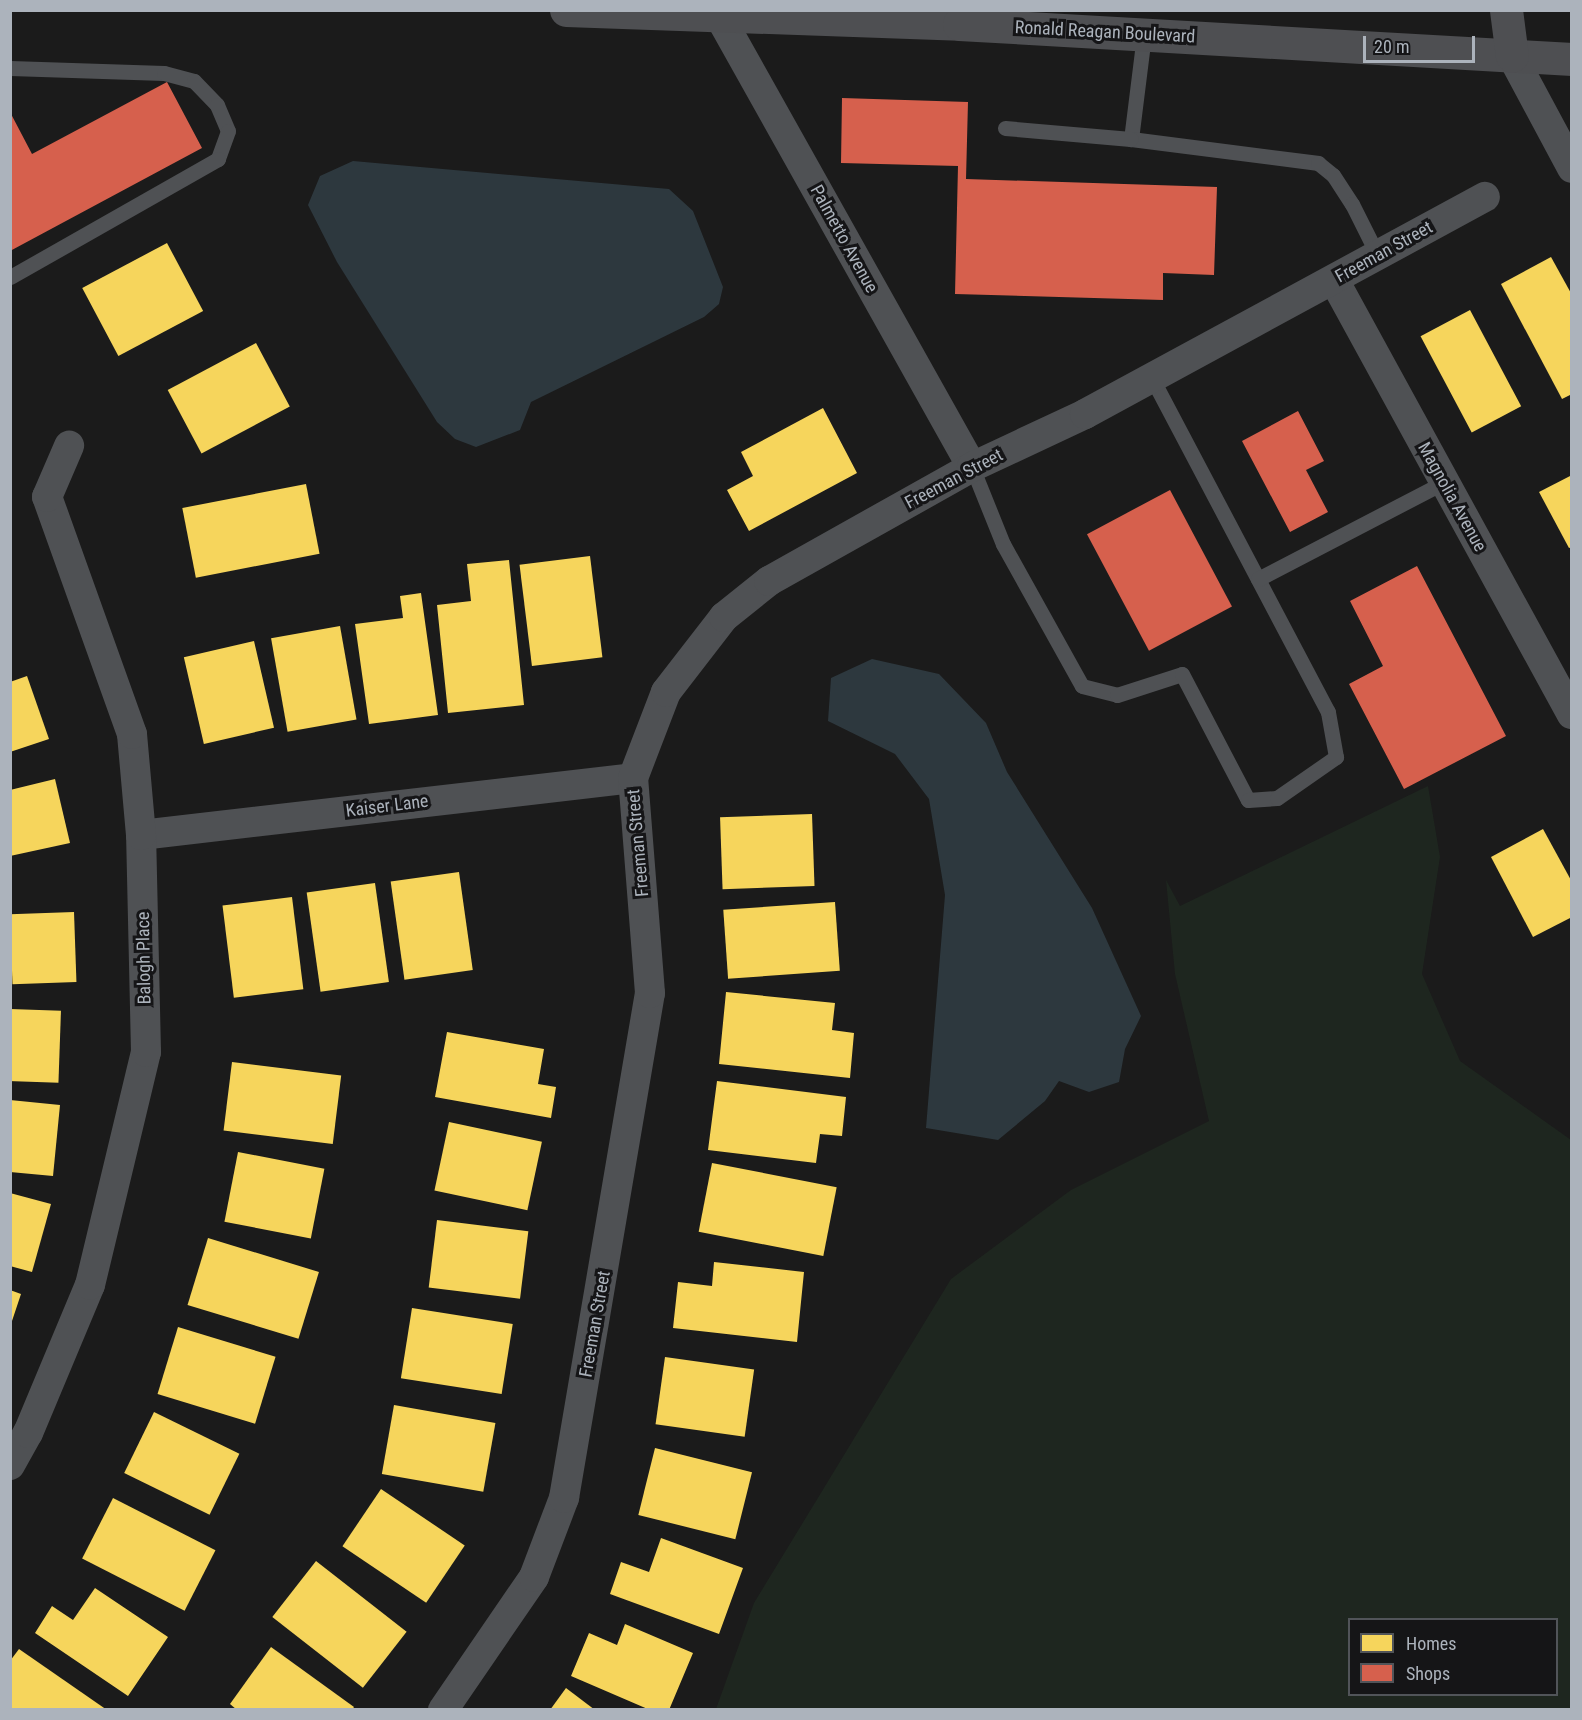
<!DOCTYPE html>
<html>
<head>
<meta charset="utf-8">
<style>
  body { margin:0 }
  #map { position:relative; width:1582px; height:1720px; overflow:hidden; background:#1b1b1b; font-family:"Roboto Condensed",sans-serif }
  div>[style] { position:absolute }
  .green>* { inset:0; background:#1e261f }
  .water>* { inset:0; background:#2d383e }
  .homes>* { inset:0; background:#f6d55c; transform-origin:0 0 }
  .shops>* { inset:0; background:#d6604d; transform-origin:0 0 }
  .lane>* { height:15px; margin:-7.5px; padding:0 7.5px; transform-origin:7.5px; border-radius:7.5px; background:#4f5154 }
  .street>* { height:30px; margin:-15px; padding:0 15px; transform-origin:15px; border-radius:15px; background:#4f5154 }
  .secondary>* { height:33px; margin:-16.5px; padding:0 16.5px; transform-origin:16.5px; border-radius:16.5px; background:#4e4f52 }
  span { translate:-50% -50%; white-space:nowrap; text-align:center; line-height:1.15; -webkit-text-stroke:6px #151517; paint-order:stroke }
  .street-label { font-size:18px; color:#acb3bc }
  .frame { position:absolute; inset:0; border:12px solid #acb3bc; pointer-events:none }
  .legend { position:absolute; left:1348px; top:1618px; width:210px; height:78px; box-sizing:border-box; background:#151517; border:2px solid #515459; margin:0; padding:8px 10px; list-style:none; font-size:18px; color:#acb3bc }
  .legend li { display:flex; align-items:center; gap:12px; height:30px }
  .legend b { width:30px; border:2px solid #515459 }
  .scale { position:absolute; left:1363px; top:36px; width:112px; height:27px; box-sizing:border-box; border:3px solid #acb3bc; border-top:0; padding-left:8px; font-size:18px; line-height:21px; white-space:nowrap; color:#acb3bc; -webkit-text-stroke:4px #151517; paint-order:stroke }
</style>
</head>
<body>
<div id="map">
  <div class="green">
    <i style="clip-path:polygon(evenodd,1428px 786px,1440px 857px,1422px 974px,1460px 1061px,1571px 1140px,1571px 1709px,716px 1709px,754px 1603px,951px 1279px,1071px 1190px,1209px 1121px,1175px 974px,1166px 880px,1180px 906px,1428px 786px,1350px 1620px,1556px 1620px,1556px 1694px,1350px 1694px,1350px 1620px)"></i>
  </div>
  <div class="water">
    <i style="clip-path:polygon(353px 161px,669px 189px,693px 211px,723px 287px,719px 304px,704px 317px,531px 402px,520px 430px,476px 447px,455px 439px,437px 422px,337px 262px,308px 205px,320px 176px)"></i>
    <i style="clip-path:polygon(872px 659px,939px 674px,986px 723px,1007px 772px,1092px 908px,1141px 1016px,1125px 1049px,1119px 1082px,1089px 1092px,1059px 1081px,1045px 1101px,998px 1140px,926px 1128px,945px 895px,929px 799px,895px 754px,828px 721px,831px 678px)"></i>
  </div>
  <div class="homes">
    <i style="left:167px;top:243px;width:77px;height:96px;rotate:62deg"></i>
    <i style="clip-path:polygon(1551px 257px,1572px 295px,1572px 394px,1562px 399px,1501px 284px)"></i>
    <i style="left:1470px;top:310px;width:109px;height:56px;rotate:62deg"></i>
    <i style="left:256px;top:343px;width:72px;height:100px;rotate:62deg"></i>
    <i style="clip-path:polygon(823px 408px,857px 473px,749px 531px,727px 490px,753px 476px,741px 452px)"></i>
    <i style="clip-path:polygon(1572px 475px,1572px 547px,1569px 548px,1539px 492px)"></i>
    <i style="left:306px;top:484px;width:71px;height:126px;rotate:79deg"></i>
    <i style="left:590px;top:556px;width:102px;height:71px;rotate:83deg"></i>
    <i style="clip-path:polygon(509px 560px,524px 705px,448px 713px,437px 605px,471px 601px,467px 564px)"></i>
    <i style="clip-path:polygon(421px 593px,438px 715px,369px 724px,355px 624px,403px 618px,400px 596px)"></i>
    <i style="left:340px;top:626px;width:95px;height:70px;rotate:80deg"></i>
    <i style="left:254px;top:641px;width:89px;height:72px;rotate:77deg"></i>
    <i style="clip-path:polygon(27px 676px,49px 739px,10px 752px,10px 682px)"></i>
    <i style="clip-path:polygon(55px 779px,70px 843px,10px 856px,10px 790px)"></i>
    <i style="left:812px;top:814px;width:72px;height:92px;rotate:88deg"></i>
    <i style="clip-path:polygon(1543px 829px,1572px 882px,1572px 917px,1533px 937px,1491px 857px)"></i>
    <i style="left:459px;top:872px;width:99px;height:69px;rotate:82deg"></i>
    <i style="left:375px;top:883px;width:100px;height:69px;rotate:82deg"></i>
    <i style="left:292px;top:897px;width:93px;height:70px;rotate:83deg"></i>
    <i style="left:835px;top:902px;width:69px;height:112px;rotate:86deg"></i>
    <i style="left:74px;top:912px;width:70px;height:64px;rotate:88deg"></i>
    <i style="clip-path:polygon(726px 992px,835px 1003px,832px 1030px,854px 1033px,850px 1078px,719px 1064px)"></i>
    <i style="left:10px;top:1009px;width:51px;height:72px;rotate:2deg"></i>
    <i style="clip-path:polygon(447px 1032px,544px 1049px,538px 1084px,556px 1087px,551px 1118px,435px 1097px)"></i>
    <i style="left:232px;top:1062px;width:110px;height:69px;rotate:7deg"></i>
    <i style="clip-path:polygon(717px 1081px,846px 1097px,842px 1136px,820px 1134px,816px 1163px,708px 1150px)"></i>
    <i style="clip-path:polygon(10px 1100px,60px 1105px,53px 1176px,10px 1172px)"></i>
    <i style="left:449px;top:1122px;width:95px;height:70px;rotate:12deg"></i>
    <i style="left:238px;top:1152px;width:88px;height:71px;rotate:11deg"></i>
    <i style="left:712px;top:1163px;width:127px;height:70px;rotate:11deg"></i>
    <i style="clip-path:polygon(10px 1193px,51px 1204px,32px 1272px,10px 1266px)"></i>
    <i style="left:437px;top:1220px;width:92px;height:68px;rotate:7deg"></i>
    <i style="left:208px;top:1238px;width:116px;height:70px;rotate:17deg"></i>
    <i style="clip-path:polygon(714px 1262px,804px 1272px,797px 1342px,673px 1328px,678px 1282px,712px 1286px)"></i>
    <i style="clip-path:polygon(10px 1290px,21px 1294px,11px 1324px,10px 1324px)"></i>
    <i style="left:412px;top:1308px;width:102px;height:71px;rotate:9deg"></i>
    <i style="left:178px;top:1327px;width:102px;height:70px;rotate:17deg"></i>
    <i style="left:665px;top:1357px;width:90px;height:68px;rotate:8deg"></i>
    <i style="left:394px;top:1405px;width:103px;height:70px;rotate:10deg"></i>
    <i style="left:154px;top:1412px;width:95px;height:68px;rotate:26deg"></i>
    <i style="left:655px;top:1448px;width:100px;height:69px;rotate:14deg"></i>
    <i style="left:381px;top:1489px;width:101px;height:69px;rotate:34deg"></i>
    <i style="left:113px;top:1498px;width:115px;height:68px;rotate:27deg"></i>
    <i style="clip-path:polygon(661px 1538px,743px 1568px,719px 1634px,610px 1594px,621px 1562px,649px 1572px)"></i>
    <i style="left:316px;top:1561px;width:115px;height:71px;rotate:38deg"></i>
    <i style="clip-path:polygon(95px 1588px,168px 1637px,128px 1696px,35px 1633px,52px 1606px,73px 1620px)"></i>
    <i style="clip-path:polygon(625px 1624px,693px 1653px,669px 1710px,650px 1710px,571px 1676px,589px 1633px,617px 1645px)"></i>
    <i style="clip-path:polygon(271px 1647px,354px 1707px,352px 1710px,237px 1710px,230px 1704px)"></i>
    <i style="clip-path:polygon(19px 1649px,107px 1710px,10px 1710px,10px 1661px)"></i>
    <i style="clip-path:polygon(566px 1688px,595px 1710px,550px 1710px)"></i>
  </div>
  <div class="shops">
    <i style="clip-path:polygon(167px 82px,202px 148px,10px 251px,10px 112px,32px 154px)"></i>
    <i style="clip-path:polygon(842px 98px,968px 102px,966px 179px,1217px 187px,1214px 275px,1163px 273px,1163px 300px,955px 294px,958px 166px,841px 163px)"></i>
    <i style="clip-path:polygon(1298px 411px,1324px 461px,1306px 470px,1328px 512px,1290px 532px,1242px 441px)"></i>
    <i style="left:1170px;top:490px;width:132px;height:94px;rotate:62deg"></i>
    <i style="clip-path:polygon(1417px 566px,1506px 736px,1404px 789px,1349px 684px,1383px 666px,1350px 601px)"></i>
  </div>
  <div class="lane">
    <i style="left:1144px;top:35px;width:105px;rotate:97.1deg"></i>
    <i style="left:1131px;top:139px;width:189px;rotate:7.3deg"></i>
    <i style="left:1318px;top:163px;width:19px;rotate:39deg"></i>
    <i style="left:1333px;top:175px;width:35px;rotate:57deg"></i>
    <i style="left:1352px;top:204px;width:58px;rotate:63.4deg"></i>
    <i style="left:10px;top:68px;width:154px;rotate:1.9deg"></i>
    <i style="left:164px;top:73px;width:31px;rotate:15deg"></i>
    <i style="left:194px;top:81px;width:33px;rotate:46deg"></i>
    <i style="left:217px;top:105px;width:28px;rotate:67deg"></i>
    <i style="left:228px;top:131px;width:30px;rotate:110deg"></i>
    <i style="left:218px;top:159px;width:239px;rotate:150.4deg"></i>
    <i style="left:1005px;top:128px;width:126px;rotate:5deg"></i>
    <i style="left:972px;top:467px;width:83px;rotate:68.1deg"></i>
    <i style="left:1003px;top:544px;width:162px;rotate:60.9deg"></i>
    <i style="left:1082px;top:686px;width:36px;rotate:14deg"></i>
    <i style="left:1117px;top:695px;width:68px;rotate:-17.9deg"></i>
    <i style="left:1182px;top:674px;width:142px;rotate:62.4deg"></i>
    <i style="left:1248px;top:800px;width:29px;rotate:-4deg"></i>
    <i style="left:1277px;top:798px;width:72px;rotate:-34.8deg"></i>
    <i style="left:1336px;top:757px;width:46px;rotate:-100.1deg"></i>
    <i style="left:1328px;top:712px;width:378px;rotate:-117.8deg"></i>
    <i style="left:1258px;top:579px;width:210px;rotate:-27.5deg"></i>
  </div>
  <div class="street">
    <i style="left:716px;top:10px;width:524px;rotate:60.74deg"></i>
    <i style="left:1512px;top:56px;width:127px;rotate:61.8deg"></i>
    <i style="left:1334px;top:280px;width:495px;rotate:61.3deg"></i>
    <i style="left:141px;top:835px;width:495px;rotate:-6.6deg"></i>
    <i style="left:10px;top:1465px;width:37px;rotate:-61deg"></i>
    <i style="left:28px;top:1433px;width:160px;rotate:-67.3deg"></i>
    <i style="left:90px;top:1285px;width:240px;rotate:-76.5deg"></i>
    <i style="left:146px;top:1052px;width:217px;rotate:-91.3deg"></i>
    <i style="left:141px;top:835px;width:101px;rotate:-95.1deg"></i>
    <i style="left:132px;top:734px;width:252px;rotate:-109.7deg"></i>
    <i style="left:47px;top:497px;width:56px;rotate:-66.7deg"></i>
    <i style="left:443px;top:1710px;width:161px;rotate:-55.6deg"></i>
    <i style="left:534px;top:1577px;width:85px;rotate:-69.2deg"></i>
    <i style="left:564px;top:1498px;width:512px;rotate:-80.34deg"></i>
    <i style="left:650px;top:993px;width:216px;rotate:-94.5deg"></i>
    <i style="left:633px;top:778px;width:92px;rotate:-69deg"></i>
    <i style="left:666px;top:692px;width:95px;rotate:-52.3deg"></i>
    <i style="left:724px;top:617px;width:58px;rotate:-38.7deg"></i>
    <i style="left:769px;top:581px;width:233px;rotate:-29.3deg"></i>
    <i style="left:972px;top:467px;width:125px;rotate:-25.1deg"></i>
    <i style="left:1085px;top:414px;width:455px;rotate:-28.5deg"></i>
  </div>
  <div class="secondary">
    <i style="left:566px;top:10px;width:393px;rotate:2deg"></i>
    <i style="left:959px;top:24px;width:614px;rotate:3.27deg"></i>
    <i style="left:1506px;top:10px;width:46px;rotate:82.6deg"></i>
  </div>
  <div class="street-label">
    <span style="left:1105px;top:32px;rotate:3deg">Ronald Reagan Boulevard</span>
    <span style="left:844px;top:239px;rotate:61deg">Palmetto Avenue</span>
    <span style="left:1384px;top:252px;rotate:-29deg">Freeman Street</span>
    <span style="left:954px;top:479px;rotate:-28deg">Freeman Street</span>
    <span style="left:1452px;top:497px;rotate:61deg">Magnolia Avenue</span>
    <span style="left:387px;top:806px;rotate:-7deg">Kaiser Lane</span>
    <span style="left:638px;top:843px;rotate:-95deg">Freeman Street</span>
    <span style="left:144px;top:958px;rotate:-91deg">Balogh Place</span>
    <span style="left:595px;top:1324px;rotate:-80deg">Freeman Street</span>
  </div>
  <div class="frame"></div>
  <ul class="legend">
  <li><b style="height:16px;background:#f6d55c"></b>Homes</li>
  <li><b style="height:16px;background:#d6604d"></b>Shops</li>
  </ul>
  <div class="scale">20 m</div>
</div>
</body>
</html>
